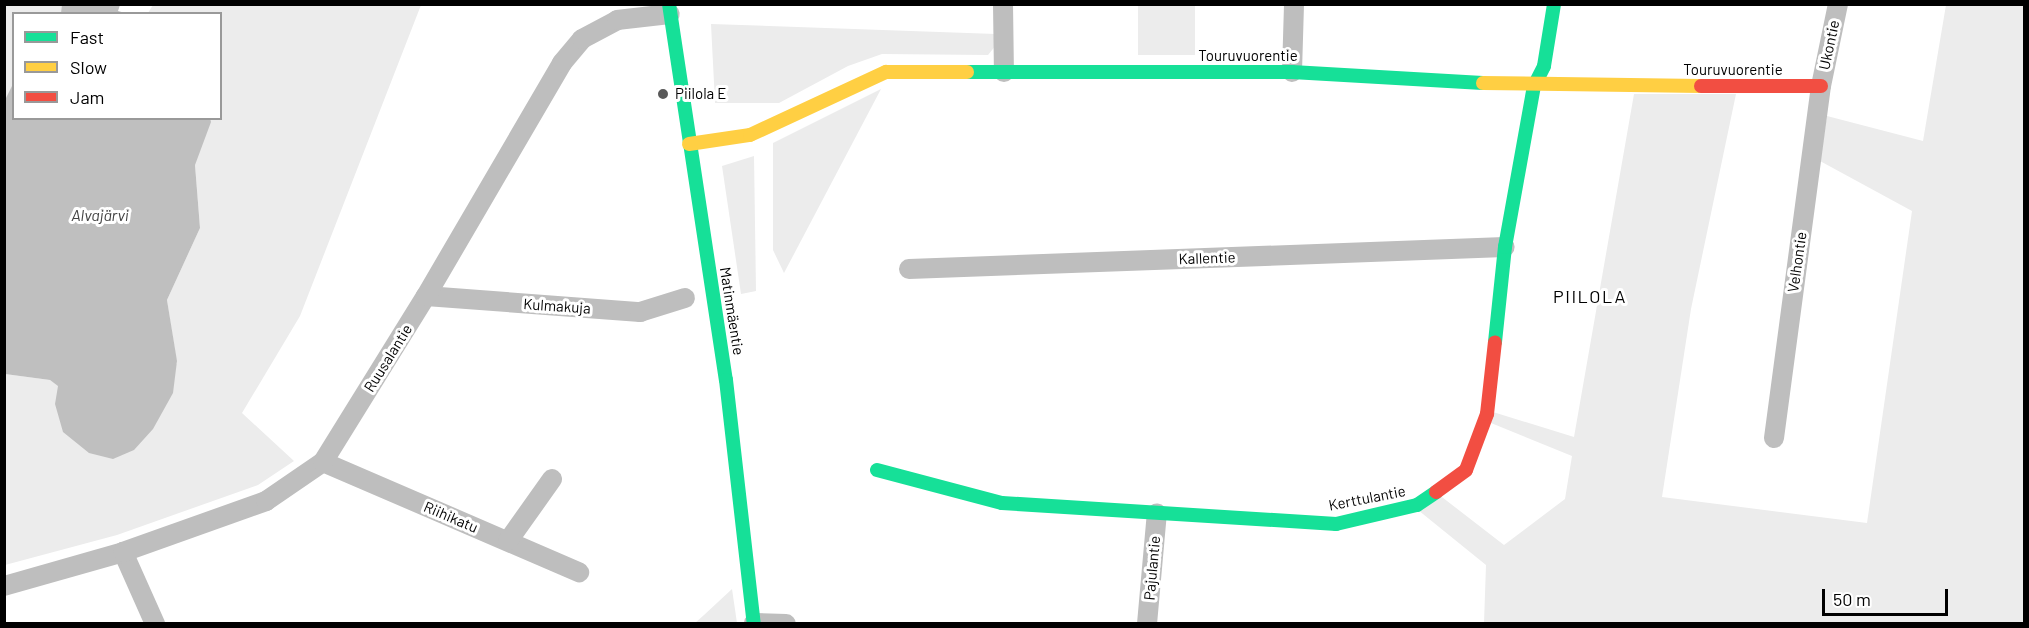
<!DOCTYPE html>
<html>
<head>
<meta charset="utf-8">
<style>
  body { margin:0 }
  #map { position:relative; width:2029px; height:628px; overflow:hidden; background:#fff; font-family:Barlow,sans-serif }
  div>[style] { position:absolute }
  .green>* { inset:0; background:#ececec; transform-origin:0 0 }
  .water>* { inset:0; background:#bfbfbf }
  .street>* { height:20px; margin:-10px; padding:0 10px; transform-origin:10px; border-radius:10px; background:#bebebe }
  .fast>* { height:14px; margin:-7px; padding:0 7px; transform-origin:7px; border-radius:7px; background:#16e098 }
  .slow>* { height:14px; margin:-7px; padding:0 7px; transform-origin:7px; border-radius:7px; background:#ffcf43 }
  .jam>* { height:14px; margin:-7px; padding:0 7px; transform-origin:7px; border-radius:7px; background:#f24e42 }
  .dots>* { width:16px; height:16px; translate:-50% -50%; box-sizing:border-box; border:3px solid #fff; border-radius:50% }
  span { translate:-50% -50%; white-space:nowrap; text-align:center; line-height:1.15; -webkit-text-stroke:6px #fff; paint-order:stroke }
  .street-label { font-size:15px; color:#000 }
  .poi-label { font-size:15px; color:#000 }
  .left { translate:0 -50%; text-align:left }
  .water-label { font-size:16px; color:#444; font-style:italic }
  .quarter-label { font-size:18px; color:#000; letter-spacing:1.5px }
  .frame { position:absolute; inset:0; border:6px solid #000; pointer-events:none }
  .legend { position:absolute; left:12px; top:12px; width:210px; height:108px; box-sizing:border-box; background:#fff; border:2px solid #999; margin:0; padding:8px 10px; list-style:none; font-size:18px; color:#000 }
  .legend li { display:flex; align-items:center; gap:12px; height:30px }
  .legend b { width:30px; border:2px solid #999 }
  .scale { position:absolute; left:1822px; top:589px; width:126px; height:27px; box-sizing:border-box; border:3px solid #000; border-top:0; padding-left:8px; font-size:18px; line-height:21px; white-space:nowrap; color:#000; -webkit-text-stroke:4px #fff; paint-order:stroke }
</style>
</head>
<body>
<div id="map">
  <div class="green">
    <i style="clip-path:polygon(5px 5px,85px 5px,84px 13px,14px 14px,14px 118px,5px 134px)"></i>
    <i style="clip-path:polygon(153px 5px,421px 5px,300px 316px,242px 413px,294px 461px,258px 485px,117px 535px,5px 565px,5px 374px,50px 380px,59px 386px,177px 364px,167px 300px,200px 228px,195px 165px,165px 119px,220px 118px,220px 14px,148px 13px)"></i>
    <i style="left:1138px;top:5px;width:57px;height:50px"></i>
    <i style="clip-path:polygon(1946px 5px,2024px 5px,2024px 623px,1484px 623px,1486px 565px,1418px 510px,1438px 494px,1504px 545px,1565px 499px,1572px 456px,1491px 423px,1493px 412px,1574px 437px,1634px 94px,1736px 94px,1691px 309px,1662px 497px,1867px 523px,1912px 211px,1820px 161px,1827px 116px,1923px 141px)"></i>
    <i style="clip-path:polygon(711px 24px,996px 34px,997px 44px,988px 55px,882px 54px,848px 66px,779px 103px,715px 103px)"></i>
    <i style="clip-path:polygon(881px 89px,784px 273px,773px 250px,773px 143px)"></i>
    <i style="clip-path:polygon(754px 156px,756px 291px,741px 294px,722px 166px)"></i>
    <i style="clip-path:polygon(732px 589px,737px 623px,695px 623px,704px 615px)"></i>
  </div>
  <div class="water">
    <i style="clip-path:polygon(62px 5px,120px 5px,118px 11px,125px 13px,61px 13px)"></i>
    <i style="clip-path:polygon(13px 84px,14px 118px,210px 118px,211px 122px,195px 165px,200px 228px,167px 300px,177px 361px,173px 393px,153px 429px,134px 450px,113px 459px,89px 453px,63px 432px,55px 404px,58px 386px,50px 380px,5px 374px,4px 102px)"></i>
  </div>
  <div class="street">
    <i style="left:1003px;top:4px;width:68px;rotate:89.2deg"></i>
    <i style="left:1292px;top:72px;width:68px;rotate:-88.3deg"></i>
    <i style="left:909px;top:269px;width:596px;rotate:-2.11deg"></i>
    <i style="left:426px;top:296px;width:215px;rotate:4.3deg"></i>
    <i style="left:640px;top:312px;width:47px;rotate:-17.3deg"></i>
    <i style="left:1774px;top:438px;width:355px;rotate:-82.4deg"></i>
    <i style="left:1821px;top:86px;width:84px;rotate:-78.3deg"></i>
    <i style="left:323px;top:462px;width:279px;rotate:23.3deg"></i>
    <i style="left:508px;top:541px;width:76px;rotate:-54.6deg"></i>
    <i style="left:123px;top:552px;width:79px;rotate:66deg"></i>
    <i style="left:4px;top:586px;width:124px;rotate:-15.9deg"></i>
    <i style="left:123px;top:552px;width:152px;rotate:-19.6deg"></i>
    <i style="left:266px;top:501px;width:69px;rotate:-34.4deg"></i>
    <i style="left:323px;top:462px;width:195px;rotate:-58.2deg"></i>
    <i style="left:426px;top:296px;width:270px;rotate:-59.7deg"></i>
    <i style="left:562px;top:63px;width:31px;rotate:-50deg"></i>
    <i style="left:582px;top:39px;width:40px;rotate:-28deg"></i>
    <i style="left:617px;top:20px;width:53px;rotate:-6.5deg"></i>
    <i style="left:754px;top:623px;width:32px;rotate:2deg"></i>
    <i style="left:1147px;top:624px;width:111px;rotate:-84.9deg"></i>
  </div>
  <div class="fast">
    <i style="left:669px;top:4px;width:380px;rotate:81.4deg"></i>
    <i style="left:726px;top:380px;width:246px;rotate:83.5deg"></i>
    <i style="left:967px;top:72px;width:325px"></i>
    <i style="left:1292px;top:72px;width:191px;rotate:3.3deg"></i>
    <i style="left:1495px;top:342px;width:96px;rotate:-84deg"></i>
    <i style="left:1505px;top:247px;width:164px;rotate:-79.8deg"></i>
    <i style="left:1534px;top:86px;width:22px;rotate:-63deg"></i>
    <i style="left:1544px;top:66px;width:63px;rotate:-80.8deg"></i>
    <i style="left:877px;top:470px;width:129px;rotate:14.8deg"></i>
    <i style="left:1002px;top:503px;width:335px;rotate:3.6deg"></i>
    <i style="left:1336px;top:524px;width:83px;rotate:-13.2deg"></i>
    <i style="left:1417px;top:505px;width:23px;rotate:-34deg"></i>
  </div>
  <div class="slow">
    <i style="left:1483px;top:83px;width:218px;rotate:0.8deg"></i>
    <i style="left:689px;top:144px;width:62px;rotate:-8.4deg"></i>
    <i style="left:750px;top:135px;width:150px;rotate:-24.9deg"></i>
    <i style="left:886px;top:72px;width:81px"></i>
  </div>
  <div class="jam">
    <i style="left:1701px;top:86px;width:120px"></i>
    <i style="left:1436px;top:492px;width:37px;rotate:-36deg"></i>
    <i style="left:1466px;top:470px;width:60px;rotate:-69.4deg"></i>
    <i style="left:1487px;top:414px;width:72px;rotate:-83.7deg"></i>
  </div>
  <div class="dots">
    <i style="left:663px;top:94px;background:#595959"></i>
  </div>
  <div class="street-label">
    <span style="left:1829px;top:45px;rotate:-78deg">Ukontie</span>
    <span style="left:1248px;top:56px">Touruvuorentie</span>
    <span style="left:1733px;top:70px">Touruvuorentie</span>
    <span style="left:1207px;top:258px;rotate:-2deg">Kallentie</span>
    <span style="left:1797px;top:262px;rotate:-82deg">Velhontie</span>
    <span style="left:557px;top:306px;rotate:4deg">Kulmakuja</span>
    <span style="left:732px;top:311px;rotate:81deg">Matinmäentie</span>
    <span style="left:388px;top:358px;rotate:-58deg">Ruusalantie</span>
    <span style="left:1367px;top:498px;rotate:-11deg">Kerttulantie</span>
    <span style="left:451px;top:517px;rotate:23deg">Riihikatu</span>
    <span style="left:1152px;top:568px;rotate:-85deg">Pajulantie</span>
  </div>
  <div class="poi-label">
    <span class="left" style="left:675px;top:94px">Piilola E</span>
  </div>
  <div class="water-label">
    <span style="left:100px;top:215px">Alvajärvi</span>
  </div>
  <div class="quarter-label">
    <span style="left:1590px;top:296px">PIILOLA</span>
  </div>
  <div class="frame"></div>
  <ul class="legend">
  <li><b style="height:8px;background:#16e098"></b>Fast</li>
  <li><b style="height:8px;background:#ffcf43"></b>Slow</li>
  <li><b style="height:8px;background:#f24e42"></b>Jam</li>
  </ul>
  <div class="scale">50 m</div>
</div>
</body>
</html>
